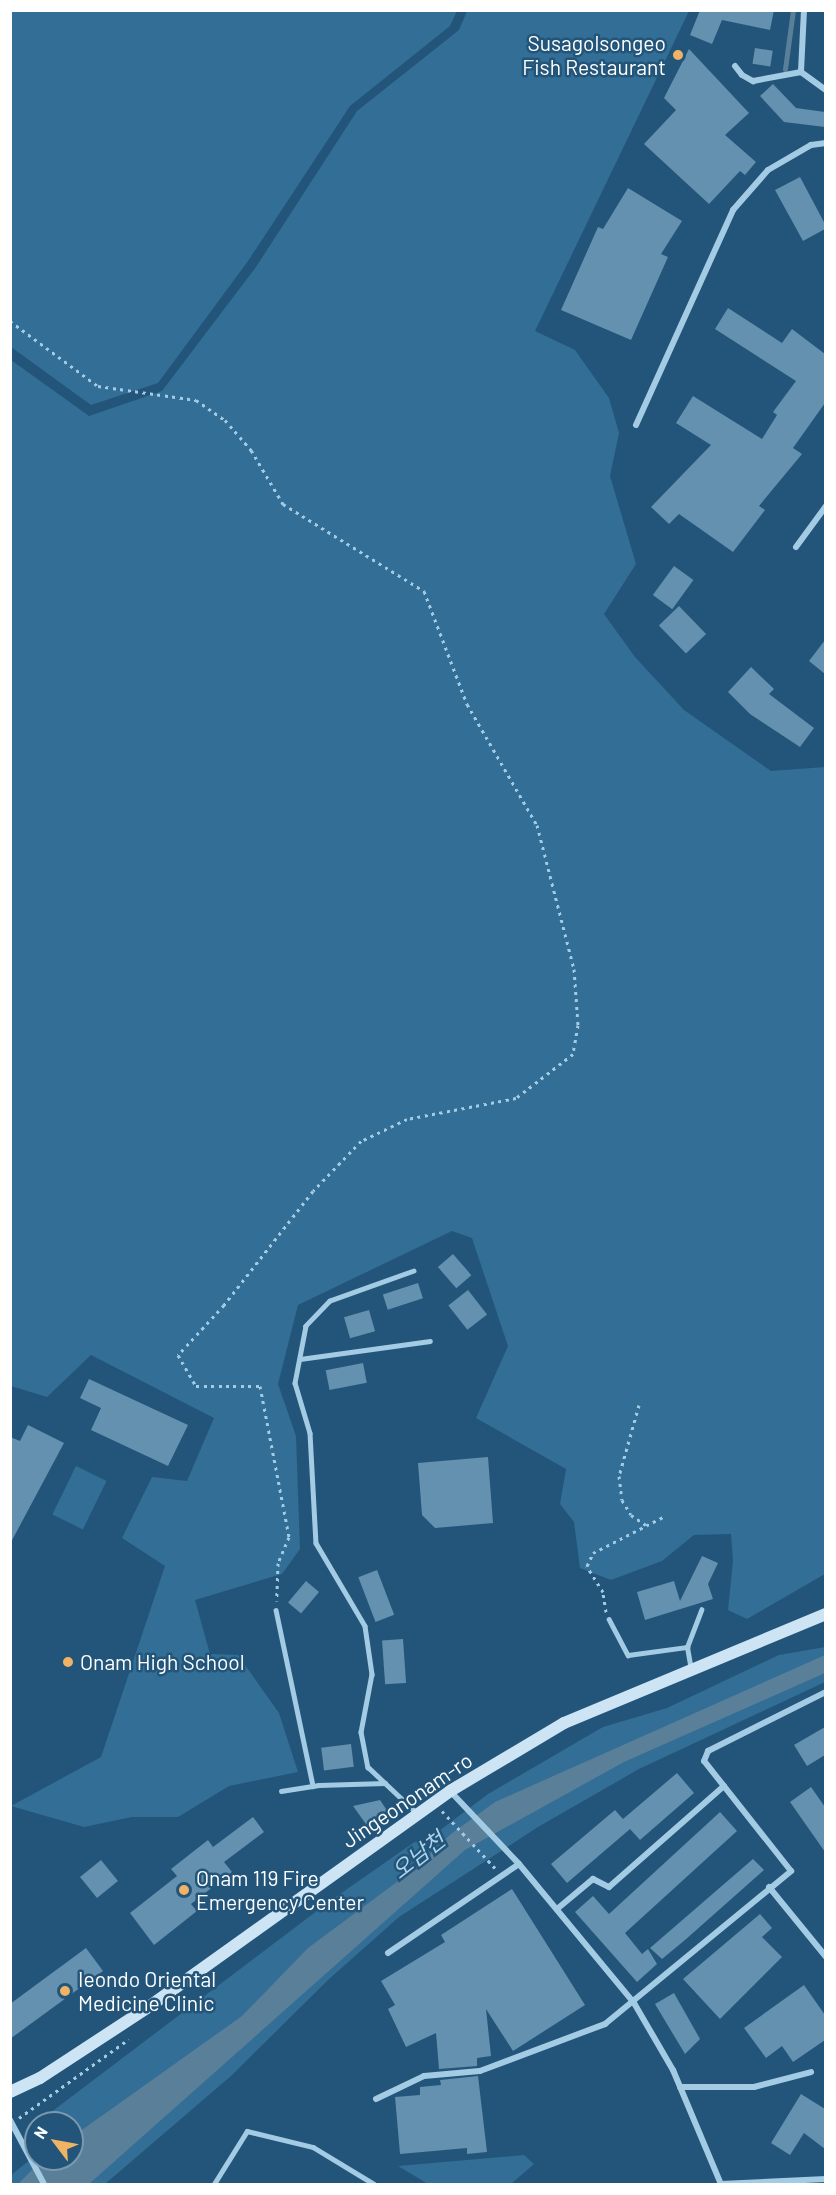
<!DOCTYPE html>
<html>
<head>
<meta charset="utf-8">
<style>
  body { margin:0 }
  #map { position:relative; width:836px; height:2195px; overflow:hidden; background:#225579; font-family:Barlow,"Noto Sans KR",sans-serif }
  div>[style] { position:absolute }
  .green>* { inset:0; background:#326e95; transform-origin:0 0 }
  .water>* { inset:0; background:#5a7f99 }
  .stream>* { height:5px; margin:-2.5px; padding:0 2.5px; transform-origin:2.5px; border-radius:2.5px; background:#5a7f99 }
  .building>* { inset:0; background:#6391af; transform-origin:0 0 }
  .path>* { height:3px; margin-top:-1.5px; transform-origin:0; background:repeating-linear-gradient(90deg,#a4cbe4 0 3px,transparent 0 7.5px) }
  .service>* { height:4.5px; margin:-2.25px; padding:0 2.25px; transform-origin:2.25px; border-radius:2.25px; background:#a4cbe4 }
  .minor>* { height:6px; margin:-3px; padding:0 3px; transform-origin:3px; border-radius:3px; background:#a4cbe4 }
  .secondary>* { height:12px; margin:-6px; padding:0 6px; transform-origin:6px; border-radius:6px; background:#cde4f4 }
  .dots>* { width:16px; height:16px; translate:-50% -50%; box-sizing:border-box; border:3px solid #225579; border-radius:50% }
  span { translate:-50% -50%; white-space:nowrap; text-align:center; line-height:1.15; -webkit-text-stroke:5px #225579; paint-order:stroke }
  .poi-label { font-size:21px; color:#fff }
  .right { translate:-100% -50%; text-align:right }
  .left { translate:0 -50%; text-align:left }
  .street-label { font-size:21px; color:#fff }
  .water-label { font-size:22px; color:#afd4ec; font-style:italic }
  .frame { position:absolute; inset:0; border:12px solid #fff; pointer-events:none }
  .north { position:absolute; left:24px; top:2111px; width:60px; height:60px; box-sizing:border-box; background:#225579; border:2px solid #7a99af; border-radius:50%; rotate:302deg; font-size:16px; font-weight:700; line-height:24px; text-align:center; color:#fff }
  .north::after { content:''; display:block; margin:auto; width:21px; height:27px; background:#f0b366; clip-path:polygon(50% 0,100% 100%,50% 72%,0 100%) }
</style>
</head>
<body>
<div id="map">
  <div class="green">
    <i style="clip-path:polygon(11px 10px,457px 10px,457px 11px,450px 26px,350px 106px,248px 261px,158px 383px,91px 405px,11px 347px)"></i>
    <i style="clip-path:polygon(467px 11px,689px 11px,535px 331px,575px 350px,609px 398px,619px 433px,610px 476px,636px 564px,604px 614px,635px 657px,684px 710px,771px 771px,825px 767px,825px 1574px,747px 1619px,728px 1610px,733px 1561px,731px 1534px,694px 1535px,662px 1561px,611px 1580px,580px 1568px,574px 1522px,560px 1504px,566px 1469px,476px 1418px,508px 1346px,472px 1238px,452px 1231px,298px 1305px,278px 1384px,296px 1436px,300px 1549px,282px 1574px,195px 1600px,210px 1654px,238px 1655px,279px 1713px,298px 1772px,229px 1786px,178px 1817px,132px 1817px,84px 1827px,11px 1806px,101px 1757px,165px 1566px,122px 1538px,152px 1477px,187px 1481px,214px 1418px,91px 1355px,47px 1397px,11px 1386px,11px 360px,89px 416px,162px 391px,256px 267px,357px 111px,459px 30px)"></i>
    <i style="left:76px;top:1466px;width:34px;height:54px;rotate:26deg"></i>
    <i style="clip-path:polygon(825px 1647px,825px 1682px,639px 1769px,538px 1827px,399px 1917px,328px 1980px,231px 2076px,105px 2184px,11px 2184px,11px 2175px,36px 2155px,36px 2159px,72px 2159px,72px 2123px,38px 2122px,330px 1901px,413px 1843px,426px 1837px,419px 1846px,488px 1794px,603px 1727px,667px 1708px,779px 1655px)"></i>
    <i style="clip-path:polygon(524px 2155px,534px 2164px,511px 2184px,428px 2184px,398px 2166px)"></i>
  </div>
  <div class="water">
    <i style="clip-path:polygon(825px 1655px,825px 1673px,624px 1762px,465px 1850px,89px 2184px,18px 2184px,43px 2159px,72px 2159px,72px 2137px,242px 2016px,308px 1948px,413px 1870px,451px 1834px,495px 1802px)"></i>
  </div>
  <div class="stream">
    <i style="left:785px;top:69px;width:60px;rotate:-82.3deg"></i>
  </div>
  <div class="building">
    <i style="clip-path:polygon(700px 10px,774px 10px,770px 30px,722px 20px,712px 44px,690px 35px)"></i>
    <i style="left:755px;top:48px;width:18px;height:16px;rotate:9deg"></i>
    <i style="clip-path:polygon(689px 49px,749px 113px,725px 135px,756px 162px,745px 175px,740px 171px,709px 204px,644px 144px,676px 110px,664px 98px)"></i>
    <i style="clip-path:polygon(773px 84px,796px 108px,825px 112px,825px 127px,784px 122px,760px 96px)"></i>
    <i style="clip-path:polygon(800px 177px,825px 224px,825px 229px,803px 241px,775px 190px)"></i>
    <i style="clip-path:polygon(628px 188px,682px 221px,661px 254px,668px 257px,631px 340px,561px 310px,598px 227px,603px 229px)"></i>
    <i style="clip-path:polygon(728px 308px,782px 343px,792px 329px,825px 354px,825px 403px,793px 448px,802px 454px,759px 506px,765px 510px,733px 552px,679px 514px,669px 524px,651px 507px,711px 445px,676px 423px,693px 396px,762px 439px,777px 415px,773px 412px,796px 381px,715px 329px)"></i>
    <i style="left:674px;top:566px;width:24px;height:36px;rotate:36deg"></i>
    <i style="left:679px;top:606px;width:39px;height:28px;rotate:46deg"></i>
    <i style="clip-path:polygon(825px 640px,825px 674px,809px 661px)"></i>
    <i style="clip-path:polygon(751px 667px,774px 689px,769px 694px,814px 728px,800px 747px,750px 714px,728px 692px)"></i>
    <i style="left:453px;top:1254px;width:28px;height:20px;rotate:49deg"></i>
    <i style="left:418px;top:1283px;width:16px;height:37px;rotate:72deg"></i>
    <i style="left:468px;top:1290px;width:31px;height:25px;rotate:52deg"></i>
    <i style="left:369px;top:1310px;width:22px;height:26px;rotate:74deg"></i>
    <i style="left:363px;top:1363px;width:20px;height:38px;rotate:79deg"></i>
    <i style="clip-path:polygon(89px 1379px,188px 1425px,168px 1466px,91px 1430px,101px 1408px,80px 1398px)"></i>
    <i style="clip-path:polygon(28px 1425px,64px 1443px,10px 1544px,10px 1437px,20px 1441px)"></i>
    <i style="clip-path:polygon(488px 1457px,493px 1523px,435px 1528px,422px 1515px,418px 1463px)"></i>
    <i style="clip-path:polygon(702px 1556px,718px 1563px,708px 1584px,713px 1599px,645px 1620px,637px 1592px,674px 1581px,680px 1601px)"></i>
    <i style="left:377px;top:1570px;width:48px;height:20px;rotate:69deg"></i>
    <i style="left:306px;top:1581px;width:17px;height:28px;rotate:40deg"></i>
    <i style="left:403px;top:1639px;width:44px;height:21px;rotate:86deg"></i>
    <i style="clip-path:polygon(825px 1727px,825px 1755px,807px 1766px,794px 1745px)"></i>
    <i style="left:351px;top:1744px;width:23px;height:30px;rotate:83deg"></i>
    <i style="clip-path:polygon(677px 1773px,694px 1793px,640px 1840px,630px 1829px,567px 1883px,551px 1864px,615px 1810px,623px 1819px)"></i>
    <i style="clip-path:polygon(811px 1787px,825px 1807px,825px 1852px,790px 1802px)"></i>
    <i style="clip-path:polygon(380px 1800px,388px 1812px,368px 1827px,353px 1806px)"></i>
    <i style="clip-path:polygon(720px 1812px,737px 1831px,625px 1933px,642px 1954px,648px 1949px,657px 1964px,637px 1982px,575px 1912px,593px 1896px,609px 1914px)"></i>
    <i style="clip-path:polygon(253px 1817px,264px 1832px,224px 1862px,232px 1872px,191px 1904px,197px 1911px,154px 1945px,130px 1913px,177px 1876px,171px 1869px,208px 1840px,213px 1847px)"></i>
    <i style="clip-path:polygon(753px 1859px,764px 1870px,685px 1940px,662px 1959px,650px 1948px)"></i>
    <i style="left:101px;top:1860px;width:27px;height:27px;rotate:51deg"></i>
    <i style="clip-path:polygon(512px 1889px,585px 2005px,513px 2051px,486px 2009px,491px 2056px,477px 2058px,477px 2066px,439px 2069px,436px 2033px,406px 2047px,388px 2009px,395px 2005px,381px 1981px,445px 1942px,441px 1935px)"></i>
    <i style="clip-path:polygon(760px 1914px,772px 1928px,762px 1937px,782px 1957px,720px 2019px,683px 1979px)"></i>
    <i style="clip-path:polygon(86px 1948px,103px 1971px,10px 2039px,10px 2004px)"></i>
    <i style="clip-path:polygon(804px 1985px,825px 2015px,825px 2040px,793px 2062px,782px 2046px,766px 2058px,744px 2028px)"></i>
    <i style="clip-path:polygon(674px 1993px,700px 2039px,685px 2054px,655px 2004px)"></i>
    <i style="clip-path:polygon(478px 2076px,487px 2152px,467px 2154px,467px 2148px,400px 2154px,395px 2097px,420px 2095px,420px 2087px,441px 2085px,440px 2080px)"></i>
    <i style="clip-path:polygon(801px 2094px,825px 2109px,825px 2149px,804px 2133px,790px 2155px,771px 2143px)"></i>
  </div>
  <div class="path">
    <i style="left:10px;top:321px;width:109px;rotate:36.5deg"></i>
    <i style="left:98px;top:386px;width:99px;rotate:8.1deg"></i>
    <i style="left:196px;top:400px;width:35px;rotate:35deg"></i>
    <i style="left:225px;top:420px;width:40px;rotate:49deg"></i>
    <i style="left:251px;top:450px;width:63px;rotate:59.3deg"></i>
    <i style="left:283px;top:504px;width:166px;rotate:31.7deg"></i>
    <i style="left:424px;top:591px;width:121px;rotate:69.2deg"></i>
    <i style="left:467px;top:704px;width:140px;rotate:60deg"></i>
    <i style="left:537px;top:825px;width:149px;rotate:75.6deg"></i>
    <i style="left:574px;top:969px;width:56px;rotate:85.9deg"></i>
    <i style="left:578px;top:1025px;width:29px;rotate:100deg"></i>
    <i style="left:573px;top:1054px;width:72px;rotate:142.3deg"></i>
    <i style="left:516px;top:1098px;width:111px;rotate:169.1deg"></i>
    <i style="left:407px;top:1119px;width:51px;rotate:154.4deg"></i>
    <i style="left:361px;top:1141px;width:69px;rotate:133.8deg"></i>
    <i style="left:313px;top:1191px;width:145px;rotate:128deg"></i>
    <i style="left:224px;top:1305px;width:68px;rotate:132.6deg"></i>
    <i style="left:178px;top:1355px;width:36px;rotate:60deg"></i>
    <i style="left:196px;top:1386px;width:64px"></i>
    <i style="left:260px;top:1386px;width:154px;rotate:79.1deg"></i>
    <i style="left:289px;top:1537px;width:28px;rotate:113deg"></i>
    <i style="left:278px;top:1563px;width:38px;rotate:92deg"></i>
    <i style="left:639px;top:1405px;width:74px;rotate:105.7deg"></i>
    <i style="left:619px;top:1476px;width:24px;rotate:83deg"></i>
    <i style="left:622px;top:1500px;width:17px;rotate:59deg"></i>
    <i style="left:631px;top:1515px;width:18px;rotate:34deg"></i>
    <i style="left:606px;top:1612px;width:20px;rotate:-99deg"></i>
    <i style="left:603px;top:1592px;width:31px;rotate:-122deg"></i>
    <i style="left:587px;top:1566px;width:14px;rotate:-65deg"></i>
    <i style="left:593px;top:1553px;width:79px;rotate:-27.2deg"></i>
    <i style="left:442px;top:1811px;width:78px;rotate:47.1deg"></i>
    <i style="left:19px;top:2118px;width:135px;rotate:-35.7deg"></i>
  </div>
  <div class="service">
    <i style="left:414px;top:1271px;width:89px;rotate:160.3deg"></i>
    <i style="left:330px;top:1301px;width:35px;rotate:134deg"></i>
    <i style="left:306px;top:1326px;width:58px;rotate:100.9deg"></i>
    <i style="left:295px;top:1383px;width:52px;rotate:73.3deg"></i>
    <i style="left:310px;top:1433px;width:110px;rotate:86.9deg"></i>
    <i style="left:316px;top:1543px;width:96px;rotate:59.4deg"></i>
    <i style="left:365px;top:1626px;width:49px;rotate:81.7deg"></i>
    <i style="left:372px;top:1674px;width:59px;rotate:100.7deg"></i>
    <i style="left:361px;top:1732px;width:36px;rotate:79deg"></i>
    <i style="left:368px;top:1767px;width:66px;rotate:43.2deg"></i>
    <i style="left:300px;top:1359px;width:131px;rotate:-7.9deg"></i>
    <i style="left:276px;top:1610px;width:180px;rotate:78.1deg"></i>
    <i style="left:609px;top:1619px;width:41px;rotate:62.2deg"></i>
    <i style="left:628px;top:1655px;width:60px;rotate:-7.7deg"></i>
    <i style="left:691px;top:1670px;width:23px;rotate:-100deg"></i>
    <i style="left:687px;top:1647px;width:40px;rotate:-69deg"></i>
    <i style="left:281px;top:1791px;width:38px;rotate:-9deg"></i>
    <i style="left:319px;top:1785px;width:66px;rotate:-1.7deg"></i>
    <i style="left:214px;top:2184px;width:62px;rotate:-58.1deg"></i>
    <i style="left:247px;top:2131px;width:68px;rotate:13.6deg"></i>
    <i style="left:313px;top:2147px;width:71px;rotate:31.2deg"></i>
  </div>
  <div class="minor">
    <i style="left:804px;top:10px;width:62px;rotate:92.8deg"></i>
    <i style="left:801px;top:72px;width:31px;rotate:36deg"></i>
    <i style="left:735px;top:66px;width:11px;rotate:52deg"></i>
    <i style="left:742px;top:75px;width:13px;rotate:29deg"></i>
    <i style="left:753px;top:81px;width:49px;rotate:-10.6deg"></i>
    <i style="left:636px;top:425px;width:236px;rotate:-65.7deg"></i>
    <i style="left:733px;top:210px;width:53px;rotate:-48.8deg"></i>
    <i style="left:768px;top:170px;width:50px;rotate:-30.2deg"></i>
    <i style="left:811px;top:145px;width:15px;rotate:-8deg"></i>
    <i style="left:796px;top:547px;width:51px;rotate:-53.8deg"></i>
    <i style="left:450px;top:1791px;width:100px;rotate:46.6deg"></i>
    <i style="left:519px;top:1864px;width:180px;rotate:50.4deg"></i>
    <i style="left:634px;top:2003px;width:78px;rotate:59.8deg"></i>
    <i style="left:673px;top:2070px;width:124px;rotate:67.2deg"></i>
    <i style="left:769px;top:1887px;width:90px;rotate:50.8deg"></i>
    <i style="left:557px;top:1909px;width:47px;rotate:-39.8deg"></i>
    <i style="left:593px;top:1879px;width:18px;rotate:27deg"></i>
    <i style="left:609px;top:1887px;width:153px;rotate:-41.3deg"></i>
    <i style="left:388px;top:1953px;width:158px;rotate:-34.2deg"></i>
    <i style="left:680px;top:2087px;width:74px"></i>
    <i style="left:754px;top:2087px;width:59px;rotate:-14.7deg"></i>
    <i style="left:376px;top:2099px;width:53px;rotate:-25.6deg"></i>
    <i style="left:424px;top:2076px;width:56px;rotate:-5.1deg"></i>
    <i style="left:480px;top:2071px;width:134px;rotate:-20.6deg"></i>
    <i style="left:605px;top:2024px;width:241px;rotate:-39.4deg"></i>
    <i style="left:791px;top:1871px;width:140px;rotate:-128.3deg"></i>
    <i style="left:704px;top:1761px;width:11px;rotate:-68deg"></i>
    <i style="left:708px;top:1751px;width:132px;rotate:-26.6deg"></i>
    <i style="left:10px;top:2120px;width:72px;rotate:62deg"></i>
    <i style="left:721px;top:2184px;width:105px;rotate:-2.7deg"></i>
  </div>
  <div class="secondary">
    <i style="left:10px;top:2092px;width:33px;rotate:-25deg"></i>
    <i style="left:40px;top:2078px;width:131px;rotate:-33.2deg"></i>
    <i style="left:150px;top:2006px;width:369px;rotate:-35.6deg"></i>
    <i style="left:450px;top:1791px;width:133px;rotate:-30.8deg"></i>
    <i style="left:564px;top:1723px;width:284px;rotate:-22.6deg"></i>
  </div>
  <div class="dots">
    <i style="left:678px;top:55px;background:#f0b366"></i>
    <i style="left:68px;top:1662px;background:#f0b366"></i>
    <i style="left:184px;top:1890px;background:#f0b366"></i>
    <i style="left:65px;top:1991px;background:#f0b366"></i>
  </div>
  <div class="poi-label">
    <span class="right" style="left:666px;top:55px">Susagolsongeo<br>Fish Restaurant</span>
    <span class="left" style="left:80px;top:1662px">Onam High School</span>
    <span class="left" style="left:196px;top:1890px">Onam 119 Fire<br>Emergency Center</span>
    <span class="left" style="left:78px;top:1991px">Ieondo Oriental<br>Medicine Clinic</span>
  </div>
  <div class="street-label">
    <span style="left:407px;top:1800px;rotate:-34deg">Jingeononam-ro</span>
  </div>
  <div class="water-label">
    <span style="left:418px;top:1855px;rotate:-38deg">오남천</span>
  </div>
  <div class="frame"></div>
  <div class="north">N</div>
</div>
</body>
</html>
